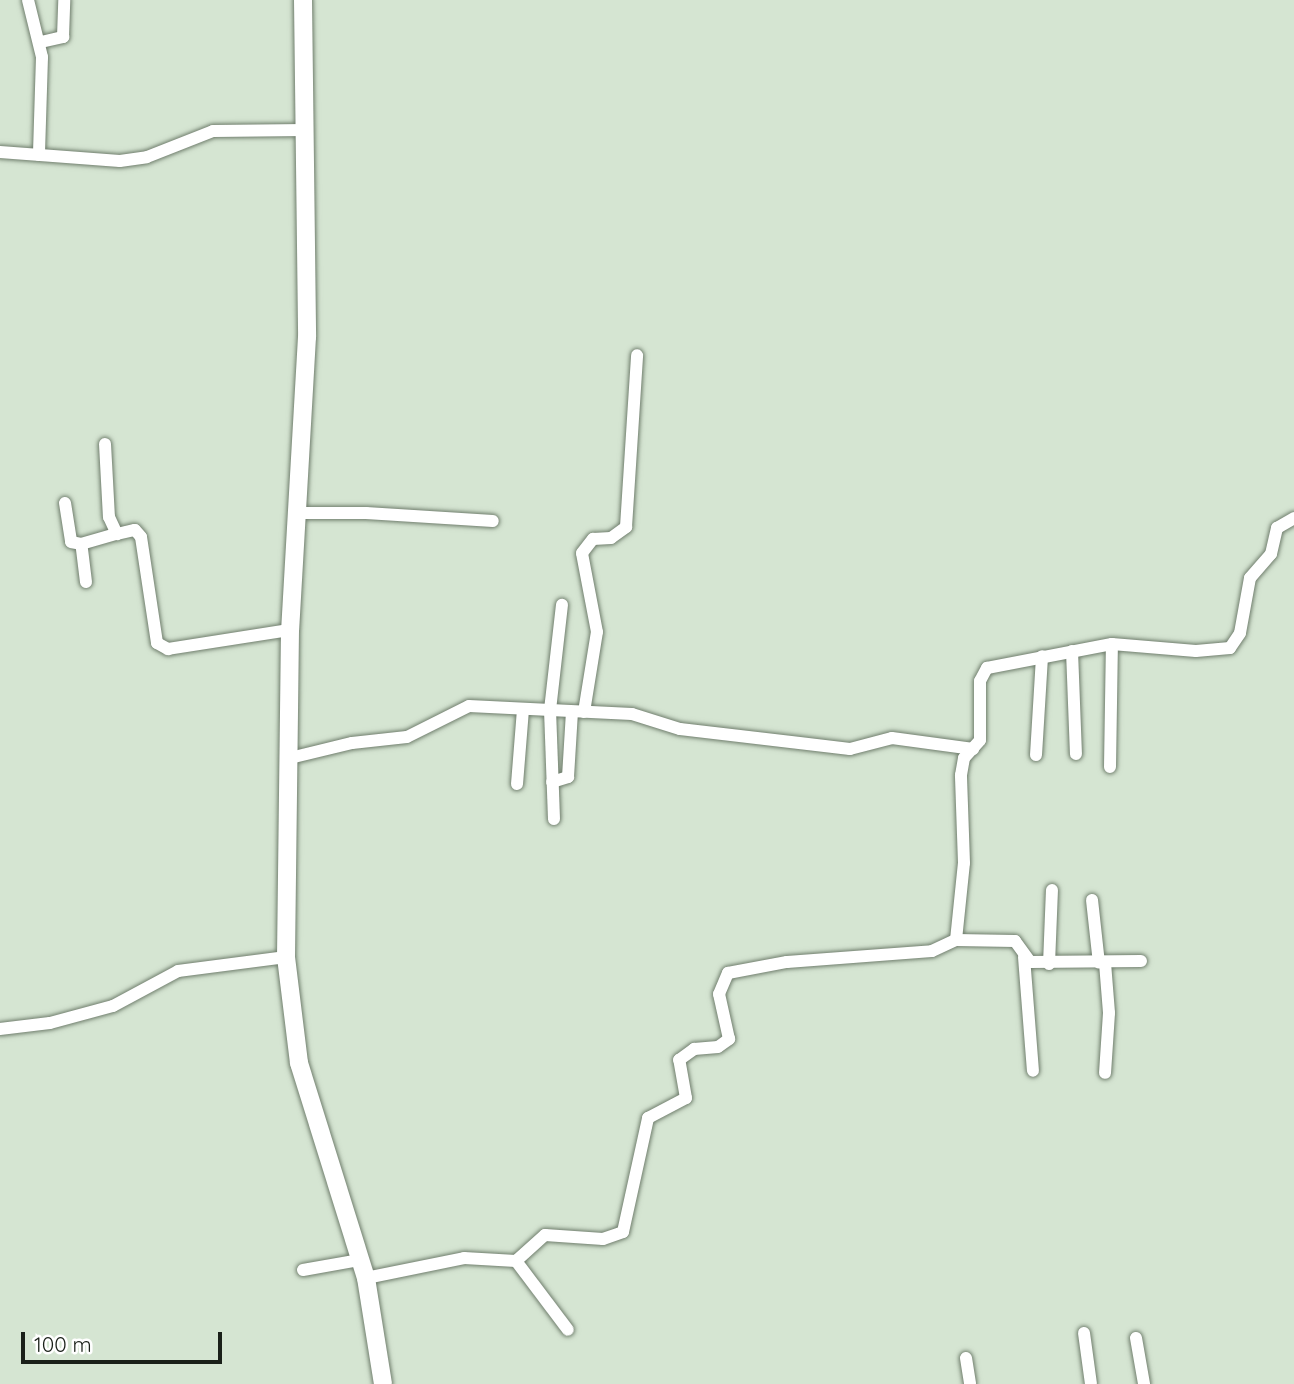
<!DOCTYPE html>
<html>
<head>
<meta charset="utf-8">
<style>
	body { margin:0 }
	#map { position:relative; width:1294px; height:1384px; overflow:hidden; background:#d5e5d2; font-family:Quicksand,sans-serif }
	div>[style] { position:absolute }
	.roads { filter:drop-shadow(0 0 2px #707e6d) drop-shadow(0 0 2px #707e6d) }
	.street>* { height:12px; margin:-6px; padding:0 6px; transform-origin:6px; border-radius:6px; background:#fff }
	.secondary>* { height:18px; margin:-9px; padding:0 9px; transform-origin:9px; border-radius:9px; background:#fff }
	span { translate:-50% -50%; white-space:nowrap; text-align:center; line-height:1.15; -webkit-text-stroke:5px #fff; paint-order:stroke }
	.scale { position:absolute; left:21px; top:1332px; width:201px; height:32px; box-sizing:border-box; border:4px solid #1a2019; border-top:0; padding-left:9px; font-size:21px; line-height:24px; white-space:nowrap; color:#1a2019; -webkit-text-stroke:5px #fff; paint-order:stroke }
</style>
</head>
<body>
<div id="map">
	<div class="roads">
		<div class="street">
			<div style="left:28px;top:0;width:59px;rotate:76.2deg"></div>
			<div style="left:42px;top:57px;width:98px;rotate:91.8deg"></div>
			<div style="left:41px;top:42px;width:23px;rotate:-13deg"></div>
			<div style="left:63px;top:37px;width:37px;rotate:-88deg"></div>
			<div style="left:0;top:152px;width:120px;rotate:4.3deg"></div>
			<div style="left:120px;top:161px;width:27px;rotate:-8deg"></div>
			<div style="left:147px;top:157px;width:71px;rotate:-21.5deg"></div>
			<div style="left:213px;top:131px;width:92px;rotate:-0.6deg"></div>
			<div style="left:105px;top:444px;width:73px;rotate:86.9deg"></div>
			<div style="left:109px;top:517px;width:19px;rotate:65deg"></div>
			<div style="left:117px;top:534px;width:18px;rotate:-13deg"></div>
			<div style="left:135px;top:530px;width:9px;rotate:49deg"></div>
			<div style="left:141px;top:537px;width:107px;rotate:81.4deg"></div>
			<div style="left:157px;top:643px;width:13px;rotate:29deg"></div>
			<div style="left:168px;top:649px;width:123px;rotate:-8.9deg"></div>
			<div style="left:65px;top:503px;width:39px;rotate:81deg"></div>
			<div style="left:71px;top:542px;width:10px;rotate:11deg"></div>
			<div style="left:296px;top:513px;width:70px"></div>
			<div style="left:366px;top:513px;width:127px;rotate:3.6deg"></div>
			<div style="left:86px;top:582px;width:38px;rotate:-97deg"></div>
			<div style="left:81px;top:544px;width:37px;rotate:-16deg"></div>
			<div style="left:1072px;top:651px;width:103px;rotate:87.8deg"></div>
			<div style="left:584px;top:712px;width:81px;rotate:-80.8deg"></div>
			<div style="left:597px;top:632px;width:80px;rotate:-100.8deg"></div>
			<div style="left:582px;top:553px;width:18px;rotate:-52deg"></div>
			<div style="left:593px;top:539px;width:18px;rotate:-3deg"></div>
			<div style="left:611px;top:538px;width:19px;rotate:-36deg"></div>
			<div style="left:626px;top:527px;width:172px;rotate:-86.3deg"></div>
			<div style="left:1036px;top:755px;width:99px;rotate:-86.5deg"></div>
			<div style="left:290px;top:758px;width:64px;rotate:-13.6deg"></div>
			<div style="left:352px;top:743px;width:55px;rotate:-6.2deg"></div>
			<div style="left:407px;top:737px;width:69px;rotate:-26.6deg"></div>
			<div style="left:469px;top:706px;width:163px;rotate:2.8deg"></div>
			<div style="left:632px;top:714px;width:50px;rotate:17.4deg"></div>
			<div style="left:680px;top:729px;width:171px;rotate:6.7deg"></div>
			<div style="left:850px;top:749px;width:43px;rotate:-14.7deg"></div>
			<div style="left:892px;top:738px;width:82px;rotate:7.7deg"></div>
			<div style="left:1110px;top:767px;width:123px;rotate:-89.1deg"></div>
			<div style="left:552px;top:782px;width:17px;rotate:-17deg"></div>
			<div style="left:568px;top:777px;width:65px;rotate:-86.5deg"></div>
			<div style="left:517px;top:784px;width:74px;rotate:-85.4deg"></div>
			<div style="left:554px;top:819px;width:109px;rotate:-92.1deg"></div>
			<div style="left:550px;top:710px;width:106px;rotate:-83.5deg"></div>
			<div style="left:1092px;top:900px;width:63px;rotate:83.7deg"></div>
			<div style="left:956px;top:940px;width:59px;rotate:1deg"></div>
			<div style="left:1015px;top:941px;width:26px;rotate:54deg"></div>
			<div style="left:1030px;top:962px;width:111px;rotate:-0.5deg"></div>
			<div style="left:1024px;top:957px;width:114px;rotate:85.5deg"></div>
			<div style="left:1105px;top:963px;width:50px;rotate:85.4deg"></div>
			<div style="left:1109px;top:1013px;width:60px;rotate:93.8deg"></div>
			<div style="left:1049px;top:964px;width:74px;rotate:-87.7deg"></div>
			<div style="left:0;top:1029px;width:50px;rotate:-6.8deg"></div>
			<div style="left:50px;top:1023px;width:65px;rotate:-15.1deg"></div>
			<div style="left:113px;top:1006px;width:74px;rotate:-28.3deg"></div>
			<div style="left:178px;top:971px;width:109px;rotate:-7.4deg"></div>
			<div style="left:516px;top:1261px;width:86px;rotate:53deg"></div>
			<div style="left:303px;top:1270px;width:58px;rotate:-10deg"></div>
			<div style="left:366px;top:1278px;width:100px;rotate:-11.5deg"></div>
			<div style="left:464px;top:1258px;width:52px;rotate:3.3deg"></div>
			<div style="left:516px;top:1261px;width:39px;rotate:-42deg"></div>
			<div style="left:545px;top:1235px;width:58px;rotate:3.9deg"></div>
			<div style="left:603px;top:1239px;width:21px;rotate:-19deg"></div>
			<div style="left:623px;top:1232px;width:117px;rotate:-77.6deg"></div>
			<div style="left:648px;top:1118px;width:43px;rotate:-27.8deg"></div>
			<div style="left:686px;top:1098px;width:39px;rotate:-100deg"></div>
			<div style="left:679px;top:1060px;width:19px;rotate:-36deg"></div>
			<div style="left:694px;top:1049px;width:24px;rotate:-5deg"></div>
			<div style="left:718px;top:1047px;width:14px;rotate:-36deg"></div>
			<div style="left:729px;top:1039px;width:46px;rotate:-102.5deg"></div>
			<div style="left:719px;top:994px;width:23px;rotate:-67deg"></div>
			<div style="left:728px;top:973px;width:60px;rotate:-10.6deg"></div>
			<div style="left:787px;top:962px;width:145px;rotate:-4.3deg"></div>
			<div style="left:932px;top:951px;width:26px;rotate:-25deg"></div>
			<div style="left:956px;top:940px;width:77px;rotate:-84.1deg"></div>
			<div style="left:964px;top:863px;width:88px;rotate:-92deg"></div>
			<div style="left:961px;top:775px;width:17px;rotate:-80deg"></div>
			<div style="left:964px;top:758px;width:24px;rotate:-48deg"></div>
			<div style="left:980px;top:740px;width:59px;rotate:-90deg"></div>
			<div style="left:980px;top:681px;width:15px;rotate:-62deg"></div>
			<div style="left:987px;top:668px;width:127px;rotate:-10.9deg"></div>
			<div style="left:1112px;top:644px;width:84px;rotate:4.8deg"></div>
			<div style="left:1196px;top:651px;width:34px;rotate:-5deg"></div>
			<div style="left:1230px;top:648px;width:18px;rotate:-56deg"></div>
			<div style="left:1240px;top:633px;width:56px;rotate:-79.7deg"></div>
			<div style="left:1250px;top:578px;width:32px;rotate:-49deg"></div>
			<div style="left:1271px;top:554px;width:27px;rotate:-77deg"></div>
			<div style="left:1277px;top:528px;width:20px;rotate:-30deg"></div>
			<div style="left:1084px;top:1333px;width:51px;rotate:82.2deg"></div>
			<div style="left:1136px;top:1338px;width:47px;rotate:80.1deg"></div>
			<div style="left:966px;top:1358px;width:26px;rotate:81deg"></div>
		</div>
		<div class="secondary">
			<div style="left:303px;top:0;width:337px;rotate:89.3deg"></div>
			<div style="left:307px;top:337px;width:293px;rotate:93.3deg"></div>
			<div style="left:290px;top:630px;width:327px;rotate:90.7deg"></div>
			<div style="left:286px;top:957px;width:107px;rotate:83deg"></div>
			<div style="left:299px;top:1063px;width:225px;rotate:72.7deg"></div>
			<div style="left:366px;top:1278px;width:107px;rotate:80.9deg"></div>
		</div>
	</div>
	<div class="scale">100 m</div>
</div>
</body>
</html>
